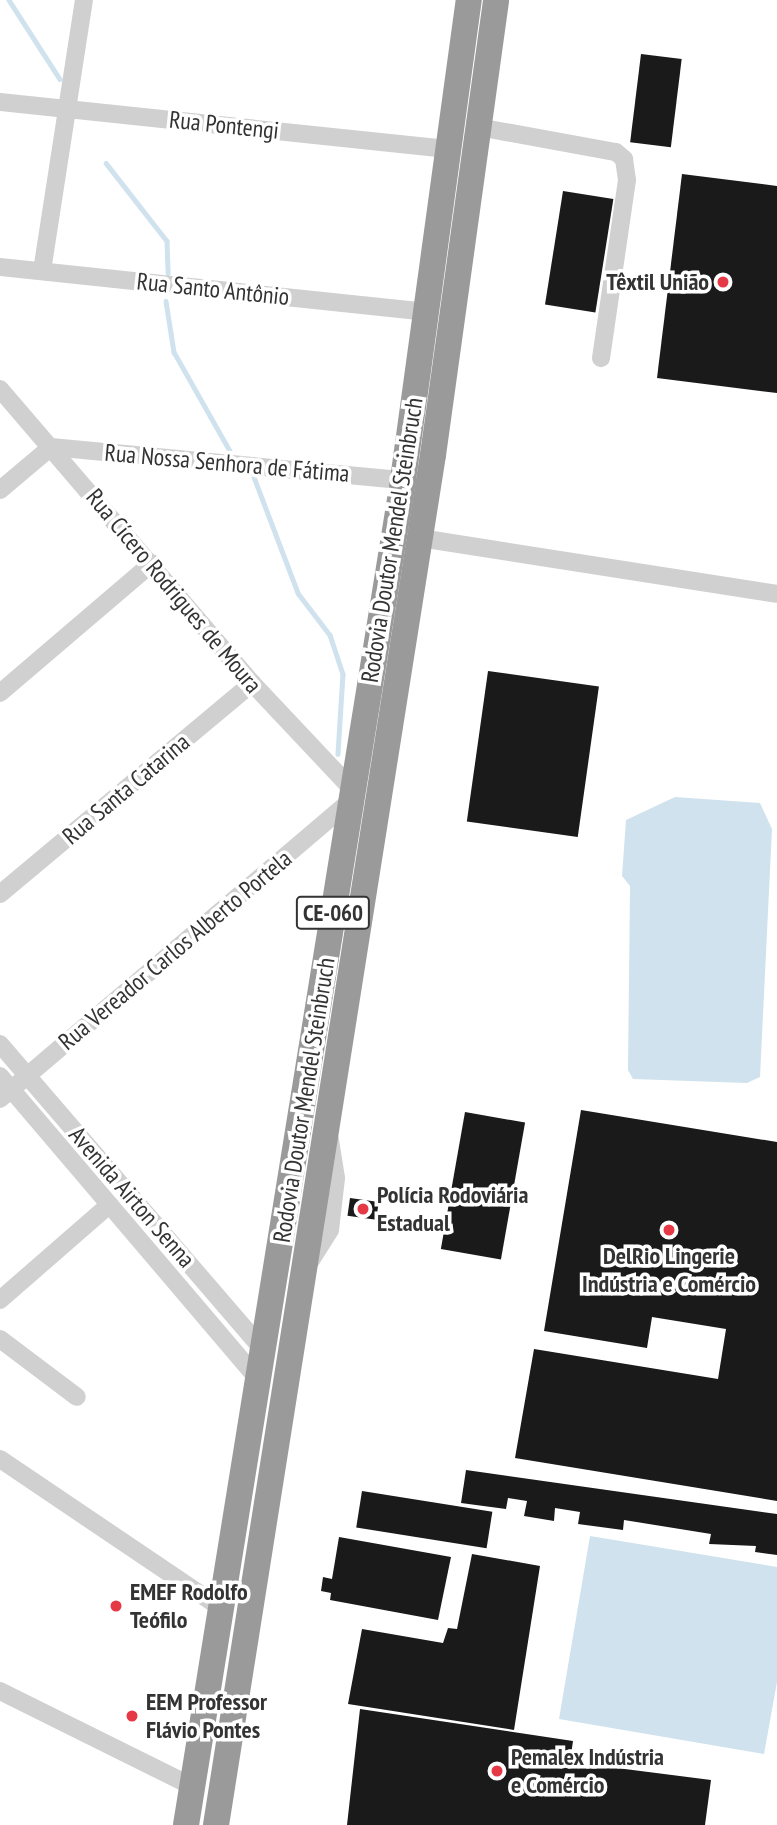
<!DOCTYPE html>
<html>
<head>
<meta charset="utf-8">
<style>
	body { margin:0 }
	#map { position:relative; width:777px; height:1825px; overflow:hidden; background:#fff; font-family:"PT Sans Narrow",sans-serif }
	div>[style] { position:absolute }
	.water>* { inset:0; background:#cfe2ee }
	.stream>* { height:4.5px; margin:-2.25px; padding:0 2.25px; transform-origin:2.25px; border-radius:2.25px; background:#cfe2ee }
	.building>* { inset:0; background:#1a1a1a; transform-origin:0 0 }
	.minor>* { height:18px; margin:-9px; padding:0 9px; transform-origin:9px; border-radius:9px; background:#d0d0d0 }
	.highway>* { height:26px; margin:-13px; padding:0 13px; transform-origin:13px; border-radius:13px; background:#9a9a9a }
	.dots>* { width:19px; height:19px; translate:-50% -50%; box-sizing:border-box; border:4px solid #fff; border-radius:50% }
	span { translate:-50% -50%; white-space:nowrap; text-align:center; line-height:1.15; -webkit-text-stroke:7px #fff; paint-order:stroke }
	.shield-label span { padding:2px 5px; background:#fff; border:2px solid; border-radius:5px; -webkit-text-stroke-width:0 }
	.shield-label { font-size:23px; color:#333; font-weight:700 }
	.street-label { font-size:24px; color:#333 }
	.poi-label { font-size:24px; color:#333; font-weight:700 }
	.right { translate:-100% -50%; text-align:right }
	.left { translate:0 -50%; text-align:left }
</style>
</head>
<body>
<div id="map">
	<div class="water">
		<div style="clip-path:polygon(675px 797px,760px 803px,772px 829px,760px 1077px,747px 1083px,633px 1079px,628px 1070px,630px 886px,622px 876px,626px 820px)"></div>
		<div style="clip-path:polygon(590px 1536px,777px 1567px,777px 1682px,764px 1754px,559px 1719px)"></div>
	</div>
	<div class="stream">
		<div style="left:9px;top:0;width:94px;rotate:57.2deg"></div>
		<div style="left:106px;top:163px;width:99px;rotate:52deg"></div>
		<div style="left:167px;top:241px;width:32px;rotate:88deg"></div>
		<div style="left:166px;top:301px;width:52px;rotate:81.1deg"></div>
		<div style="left:174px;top:352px;width:114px;rotate:60.5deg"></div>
		<div style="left:254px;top:477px;width:124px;rotate:69.2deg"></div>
		<div style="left:298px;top:593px;width:53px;rotate:52.7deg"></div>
		<div style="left:330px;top:635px;width:41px;rotate:71.6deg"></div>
		<div style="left:343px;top:674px;width:80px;rotate:93.6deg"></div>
	</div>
	<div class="building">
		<div style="left:641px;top:54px;width:41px;height:89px;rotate:7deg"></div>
		<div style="clip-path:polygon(682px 174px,777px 186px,777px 393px,657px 378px)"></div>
		<div style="left:563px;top:191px;width:51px;height:115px;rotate:9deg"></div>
		<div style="left:488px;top:671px;width:112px;height:152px;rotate:8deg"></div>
		<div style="clip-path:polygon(581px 1110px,777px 1142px,777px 1501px,515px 1458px,534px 1349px,718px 1379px,726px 1329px,652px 1317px,647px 1348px,544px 1331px)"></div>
		<div style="left:465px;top:1112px;width:61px;height:139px;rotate:10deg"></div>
		<div style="left:350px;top:1198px;width:29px;height:18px;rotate:8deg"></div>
		<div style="clip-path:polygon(466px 1470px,777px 1514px,777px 1555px,755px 1552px,756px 1546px,709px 1544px,711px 1534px,624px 1520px,623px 1530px,578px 1524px,580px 1512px,555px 1508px,554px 1521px,524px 1516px,527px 1501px,508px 1498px,506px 1509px,461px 1503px)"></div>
		<div style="left:362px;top:1491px;width:132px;height:37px;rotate:9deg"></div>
		<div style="clip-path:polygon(339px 1537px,451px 1557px,438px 1620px,330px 1600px,331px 1593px,321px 1591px,323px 1577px,332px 1579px)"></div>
		<div style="clip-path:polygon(472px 1554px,540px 1566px,514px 1730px,348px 1704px,362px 1629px,443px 1643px,448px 1628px,457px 1629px)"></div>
		<div style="clip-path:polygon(360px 1709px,573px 1741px,570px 1762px,711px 1780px,705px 1825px,347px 1825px)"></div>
	</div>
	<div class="minor">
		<div style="left:0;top:102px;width:450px;rotate:6deg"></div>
		<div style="left:478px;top:127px;width:140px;rotate:10.3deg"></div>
		<div style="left:616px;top:152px;width:11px;rotate:41deg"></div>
		<div style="left:624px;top:159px;width:21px;rotate:82deg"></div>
		<div style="left:627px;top:180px;width:180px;rotate:98.3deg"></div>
		<div style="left:0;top:267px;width:428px;rotate:6deg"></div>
		<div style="left:42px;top:271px;width:274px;rotate:-81.2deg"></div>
		<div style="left:0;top:389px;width:387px;rotate:49.4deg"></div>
		<div style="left:252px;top:683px;width:146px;rotate:46.7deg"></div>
		<div style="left:0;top:490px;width:67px;rotate:-40.1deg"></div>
		<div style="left:51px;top:447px;width:354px;rotate:5.4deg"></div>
		<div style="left:420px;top:538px;width:361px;rotate:8.9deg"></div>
		<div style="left:0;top:693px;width:200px;rotate:-40.5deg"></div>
		<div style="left:0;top:894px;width:329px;rotate:-39.9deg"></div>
		<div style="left:0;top:1044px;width:405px;rotate:49.3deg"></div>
		<div style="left:0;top:1076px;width:401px;rotate:49.6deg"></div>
		<div style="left:0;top:1099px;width:460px;rotate:-40.4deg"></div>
		<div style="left:308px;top:1265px;width:41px;rotate:-57.8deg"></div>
		<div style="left:330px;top:1230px;width:52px;rotate:-83.4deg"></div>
		<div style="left:336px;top:1178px;width:39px;rotate:-99deg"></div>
		<div style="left:0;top:1300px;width:145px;rotate:-41.1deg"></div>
		<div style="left:0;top:1339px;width:96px;rotate:37deg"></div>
		<div style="left:0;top:1459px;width:268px;rotate:34deg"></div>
		<div style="left:0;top:1691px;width:216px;rotate:26.4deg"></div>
	</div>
	<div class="highway">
		<div style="left:186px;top:1825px;width:1362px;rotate:-80.83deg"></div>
		<div style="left:403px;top:480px;width:485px;rotate:-82.2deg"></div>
		<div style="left:216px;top:1825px;width:1387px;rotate:-81deg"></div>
		<div style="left:433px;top:455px;width:459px;rotate:-82.1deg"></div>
	</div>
	<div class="dots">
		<div style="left:723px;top:282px;background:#e63946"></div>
		<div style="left:363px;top:1209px;background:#e63946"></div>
		<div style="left:669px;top:1230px;background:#e63946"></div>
		<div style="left:116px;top:1606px;background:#e63946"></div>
		<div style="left:132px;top:1716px;background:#e63946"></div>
		<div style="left:497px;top:1771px;background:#e63946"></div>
	</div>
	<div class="shield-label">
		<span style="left:333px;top:913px">CE-060</span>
	</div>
	<div class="street-label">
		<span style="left:224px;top:125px;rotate:6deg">Rua Pontengi</span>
		<span style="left:213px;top:289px;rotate:6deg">Rua Santo Antônio</span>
		<span style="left:227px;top:463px;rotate:5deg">Rua Nossa Senhora de Fátima</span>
		<span style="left:392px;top:540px;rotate:-81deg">Rodovia Doutor Mendel Steinbruch</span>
		<span style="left:174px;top:591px;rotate:50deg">Rua Cícero Rodrigues de Moura</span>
		<span style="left:126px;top:789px;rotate:-40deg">Rua Santa Catarina</span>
		<span style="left:175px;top:950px;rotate:-40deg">Rua Vereador Carlos Alberto Portela</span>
		<span style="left:304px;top:1100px;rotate:-81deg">Rodovia Doutor Mendel Steinbruch</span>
		<span style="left:132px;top:1197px;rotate:49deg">Avenida Airton Senna</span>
	</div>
	<div class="poi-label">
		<span class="right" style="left:709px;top:282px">Têxtil União</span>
		<span class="left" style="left:377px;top:1209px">Polícia Rodoviária<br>Estadual</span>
		<span style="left:669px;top:1270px">DelRio Lingerie<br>Indústria e Comércio</span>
		<span class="left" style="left:130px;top:1606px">EMEF Rodolfo<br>Teófilo</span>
		<span class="left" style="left:146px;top:1716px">EEM Professor<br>Flávio Pontes</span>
		<span class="left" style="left:511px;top:1771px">Pemalex Indústria<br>e Comércio</span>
	</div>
</div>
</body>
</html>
